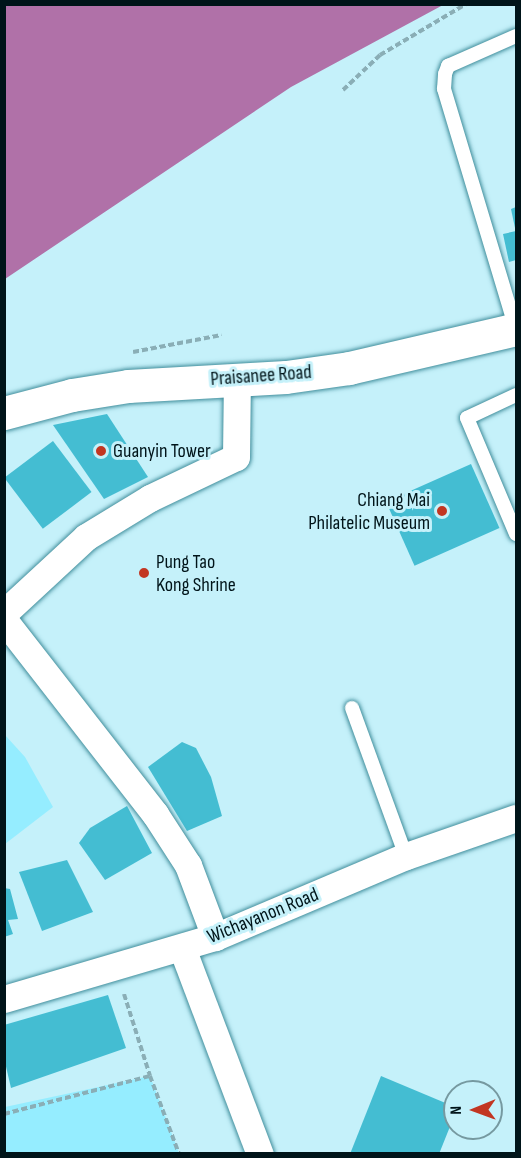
<!DOCTYPE html>
<html>
<head>
<meta charset="utf-8">
<style>
	body { margin:0 }
	#map { position:relative; width:521px; height:1158px; overflow:hidden; background:#c5f1fa; font-family:"Sofia Sans Condensed",sans-serif }
	div>[style] { position:absolute }
	.built>* { inset:0; background:#95edff }
	.water>* { inset:0; background:#b071a8 }
	.building>* { inset:0; background:#44bdd2; transform-origin:0 0 }
	.path>* { height:4px; margin-top:-2px; transform-origin:0; background:repeating-linear-gradient(90deg,#8aaeb6 0 6px,transparent 0 9px) }
	.roads { filter:drop-shadow(0 0 2px #418e9c) drop-shadow(0 0 2px #418e9c) }
	.lane>* { height:14px; margin:-7px; padding:0 7px; transform-origin:7px; border-radius:7px; background:#fff }
	.street>* { height:27px; margin:-13.5px; padding:0 13.5px; transform-origin:13.5px; border-radius:13.5px; background:#fff }
	.secondary>* { height:33px; margin:-16.5px; padding:0 16.5px; transform-origin:16.5px; border-radius:16.5px; background:#fff }
	.dots>* { width:16px; height:16px; translate:-50% -50%; box-sizing:border-box; border:3px solid #c5f1fa; border-radius:50% }
	span { translate:-50% -50%; white-space:nowrap; text-align:center; line-height:1.15; -webkit-text-stroke:6px #c5f1fa; paint-order:stroke }
	.street-label { font-size:20px; color:#001419 }
	.poi-label { font-size:20px; color:#001419 }
	.left { translate:0 -50%; text-align:left }
	.right { translate:-100% -50%; text-align:right }
	.frame { position:absolute; inset:0; border:6px solid #001419; pointer-events:none }
	.north { position:absolute; left:443px; top:1080px; width:60px; height:60px; box-sizing:border-box; background:#c5f1fa; border:2px solid #7699a0; border-radius:50%; rotate:269deg; font-size:16px; font-weight:700; line-height:24px; text-align:center; color:#001419 }
	.north::after { content:''; display:block; margin:auto; width:21px; height:27px; background:#c23622; clip-path:polygon(50% 0,100% 100%,50% 72%,0 100%) }
</style>
</head>
<body>
<div id="map">
	<div class="built">
		<div style="clip-path:polygon(5px 735px,25px 757px,53px 807px,5px 844px)"></div>
		<div style="clip-path:polygon(150px 1076px,179px 1153px,5px 1153px,5px 1107px)"></div>
	</div>
	<div class="water">
		<div style="clip-path:polygon(5px 4px,443px 4px,443px 5px,291px 87px,5px 279px)"></div>
	</div>
	<div class="building">
		<div style="clip-path:polygon(516px 207px,516px 228px,515px 228px,511px 209px)"></div>
		<div style="clip-path:polygon(516px 231px,516px 260px,509px 262px,503px 234px)"></div>
		<div style="clip-path:polygon(107px 414px,148px 477px,104px 499px,53px 425px)"></div>
		<div style="left:53px;top:441px;width:64px;height:61px;rotate:53deg"></div>
		<div style="left:471px;top:464px;width:70px;height:93px;rotate:66deg"></div>
		<div style="clip-path:polygon(182px 742px,196px 748px,211px 777px,222px 816px,187px 831px,148px 767px)"></div>
		<div style="clip-path:polygon(127px 806px,152px 853px,105px 880px,79px 843px,90px 828px)"></div>
		<div style="clip-path:polygon(67px 860px,93px 912px,42px 931px,19px 872px)"></div>
		<div style="clip-path:polygon(4px 888px,10px 889px,18px 919px,8px 920px,13px 934px,4px 937px)"></div>
		<div style="clip-path:polygon(108px 995px,126px 1048px,11px 1088px,4px 1058px,4px 1025px)"></div>
		<div style="clip-path:polygon(381px 1076px,455px 1107px,455px 1114px,439px 1154px,350px 1154px)"></div>
	</div>
	<div class="path">
		<div style="left:343px;top:90px;width:51px;rotate:-43.4deg"></div>
		<div style="left:380px;top:55px;width:100px;rotate:-30.7deg"></div>
		<div style="left:133px;top:352px;width:90px;rotate:-10.9deg"></div>
		<div style="left:124px;top:994px;width:86px;rotate:72.4deg"></div>
		<div style="left:4px;top:1114px;width:151px;rotate:-14.6deg"></div>
		<div style="left:150px;top:1076px;width:83px;rotate:69.6deg"></div>
	</div>
	<div class="roads">
		<div class="lane">
			<div style="left:516px;top:329px;width:251px;rotate:-106.7deg"></div>
			<div style="left:444px;top:89px;width:15px;rotate:-86deg"></div>
			<div style="left:445px;top:74px;width:9px;rotate:-69deg"></div>
			<div style="left:448px;top:66px;width:74px;rotate:-23.8deg"></div>
			<div style="left:516px;top:395px;width:54px;rotate:154.9deg"></div>
			<div style="left:467px;top:418px;width:126px;rotate:67.1deg"></div>
			<div style="left:352px;top:708px;width:158px;rotate:70deg"></div>
		</div>
		<div class="street">
			<div style="left:4px;top:613px;width:112px;rotate:-42.8deg"></div>
			<div style="left:86px;top:537px;width:75px;rotate:-31.4deg"></div>
			<div style="left:150px;top:498px;width:95px;rotate:-25.5deg"></div>
			<div style="left:236px;top:457px;width:77px;rotate:-89.3deg"></div>
			<div style="left:4px;top:620px;width:246px;rotate:52.1deg"></div>
			<div style="left:155px;top:814px;width:61px;rotate:57.1deg"></div>
			<div style="left:188px;top:865px;width:77px;rotate:69.4deg"></div>
			<div style="left:182px;top:948px;width:220px;rotate:69.3deg"></div>
			<div style="left:4px;top:999px;width:220px;rotate:-16.4deg"></div>
			<div style="left:215px;top:937px;width:207px;rotate:-23deg"></div>
			<div style="left:406px;top:856px;width:116px;rotate:-19.1deg"></div>
		</div>
		<div class="secondary">
			<div style="left:4px;top:413px;width:70px;rotate:-14.8deg"></div>
			<div style="left:72px;top:395px;width:57px;rotate:-9.1deg"></div>
			<div style="left:128px;top:386px;width:158px;rotate:-3.3deg"></div>
			<div style="left:286px;top:377px;width:64px;rotate:-8.1deg"></div>
			<div style="left:349px;top:368px;width:171px;rotate:-13.1deg"></div>
		</div>
	</div>
	<div class="dots">
		<div style="left:101px;top:451px;background:#c23622"></div>
		<div style="left:442px;top:511px;background:#c23622"></div>
		<div style="left:144px;top:573px;background:#c23622"></div>
	</div>
	<div class="street-label">
		<span style="left:261px;top:376px;rotate:-4deg">Praisanee Road</span>
		<span style="left:263px;top:916px;rotate:-22deg">Wichayanon Road</span>
	</div>
	<div class="poi-label">
		<span class="left" style="left:113px;top:451px">Guanyin Tower</span>
		<span class="right" style="left:430px;top:512px">Chiang Mai<br>Philatelic Museum</span>
		<span class="left" style="left:156px;top:574px">Pung Tao<br>Kong Shrine</span>
	</div>
	<div class="frame"></div>
	<div class="north">N</div>
</div>
</body>
</html>
